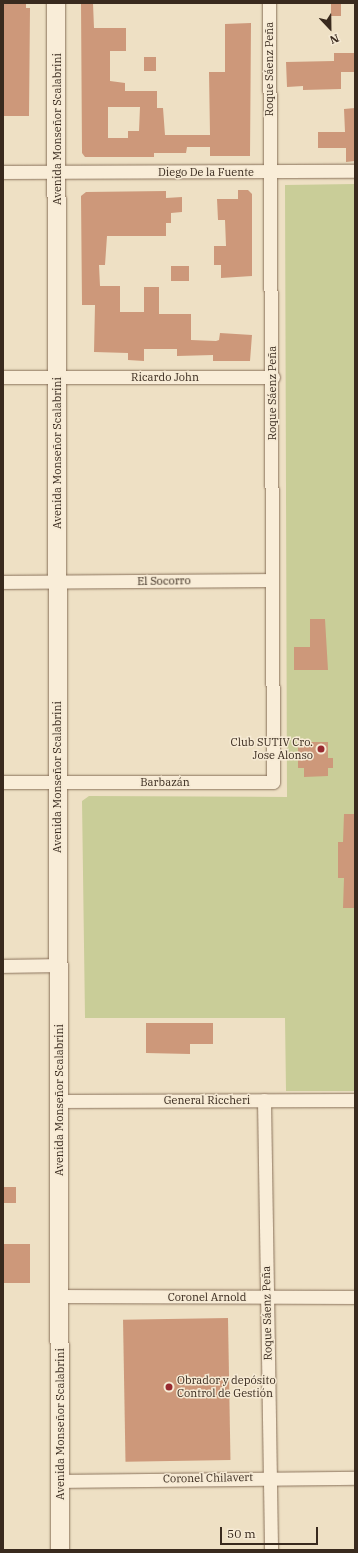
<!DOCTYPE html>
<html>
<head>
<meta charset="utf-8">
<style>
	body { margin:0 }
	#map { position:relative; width:358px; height:1553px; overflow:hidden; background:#eee0c4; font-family:"IBM Plex Serif",serif }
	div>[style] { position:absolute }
	.green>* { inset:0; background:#c9cd98 }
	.building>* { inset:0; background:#cd987a; transform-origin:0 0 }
	.roads { filter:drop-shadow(0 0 1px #89715a) drop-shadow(0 0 1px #89715a) }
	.street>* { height:13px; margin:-6.5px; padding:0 6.5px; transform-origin:6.5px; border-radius:6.5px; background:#f9edd8 }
	.secondary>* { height:18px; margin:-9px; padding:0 9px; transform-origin:9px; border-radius:9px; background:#f9edd8 }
	.dots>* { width:11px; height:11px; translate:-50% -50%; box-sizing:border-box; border:2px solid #f6ead4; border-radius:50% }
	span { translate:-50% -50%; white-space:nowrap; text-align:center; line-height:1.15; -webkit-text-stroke:3px #f6ead4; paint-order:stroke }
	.street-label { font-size:11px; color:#392a1e }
	.poi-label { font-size:11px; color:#392a1e }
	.right { translate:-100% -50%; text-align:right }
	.left { translate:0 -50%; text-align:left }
	.frame { position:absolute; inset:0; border:4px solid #392a1e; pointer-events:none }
	.north { position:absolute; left:310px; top:8px; width:40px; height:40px; -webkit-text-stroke:3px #f6ead4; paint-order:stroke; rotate:158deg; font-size:11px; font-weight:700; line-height:16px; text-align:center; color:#392a1e }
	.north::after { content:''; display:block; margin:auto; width:14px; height:18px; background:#392a1e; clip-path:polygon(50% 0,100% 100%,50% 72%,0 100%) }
	.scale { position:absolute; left:220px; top:1527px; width:98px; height:18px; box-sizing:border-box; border:2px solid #392a1e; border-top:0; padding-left:5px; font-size:12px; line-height:14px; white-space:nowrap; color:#392a1e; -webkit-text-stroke:3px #f6ead4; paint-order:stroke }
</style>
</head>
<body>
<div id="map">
	<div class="green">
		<div style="clip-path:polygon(355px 184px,355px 1091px,286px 1091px,285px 1018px,85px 1018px,82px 801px,89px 796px,287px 797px,285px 185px)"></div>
	</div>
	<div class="building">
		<div style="clip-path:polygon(3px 3px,26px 3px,26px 8px,30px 8px,29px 116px,3px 116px)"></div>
		<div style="clip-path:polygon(evenodd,81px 3px,93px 3px,94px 28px,126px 28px,126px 51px,110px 51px,110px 81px,125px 83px,125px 91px,157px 91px,157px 108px,163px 108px,165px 135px,210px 135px,209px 72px,225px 72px,225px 24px,251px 23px,250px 156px,210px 156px,210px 147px,187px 147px,186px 153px,154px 153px,154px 157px,85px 157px,82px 153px,81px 3px,108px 107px,140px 107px,139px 131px,128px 131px,128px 138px,108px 138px,108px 107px)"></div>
		<div style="left:331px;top:3px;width:10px;height:13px"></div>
		<div style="clip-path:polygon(334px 53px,355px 53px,355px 72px,341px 72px,341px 89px,303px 90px,303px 86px,287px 87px,286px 62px,334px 61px)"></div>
		<div style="left:144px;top:57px;width:12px;height:14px"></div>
		<div style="clip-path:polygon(355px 108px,355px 161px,346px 162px,346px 148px,318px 148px,318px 132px,345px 132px,344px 109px)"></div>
		<div style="clip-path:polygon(238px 190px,248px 190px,252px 194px,252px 276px,221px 278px,221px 265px,214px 265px,214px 246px,226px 246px,225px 220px,218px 220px,217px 199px,238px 199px)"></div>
		<div style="clip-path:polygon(166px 191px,166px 198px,182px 197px,182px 212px,171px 213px,171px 223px,166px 223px,166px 236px,107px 236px,105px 265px,99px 265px,100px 286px,120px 286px,120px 312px,144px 312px,144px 287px,159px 287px,159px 314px,191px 314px,191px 340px,216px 341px,219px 340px,220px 333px,252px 335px,250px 361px,213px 361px,213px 355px,177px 356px,177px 349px,144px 349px,144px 361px,128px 360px,128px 353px,94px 352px,95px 305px,82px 305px,81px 196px,86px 192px)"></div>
		<div style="left:189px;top:266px;width:15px;height:18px;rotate:90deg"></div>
		<div style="clip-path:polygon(310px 619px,325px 619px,328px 670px,294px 670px,294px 647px,310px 647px)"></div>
		<div style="clip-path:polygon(298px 742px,328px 742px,328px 758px,333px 758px,333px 768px,328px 768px,328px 776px,304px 777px,304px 768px,298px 768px)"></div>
		<div style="clip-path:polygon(344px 814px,355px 814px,355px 908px,343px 908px,344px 878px,338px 878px,338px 842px,343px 842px)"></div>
		<div style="clip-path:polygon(146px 1023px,213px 1023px,213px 1044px,190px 1044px,190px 1054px,146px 1053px)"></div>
		<div style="left:3px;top:1187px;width:13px;height:16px"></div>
		<div style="left:30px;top:1244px;width:39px;height:27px;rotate:90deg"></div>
		<div style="left:228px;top:1318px;width:142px;height:105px;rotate:89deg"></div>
	</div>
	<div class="roads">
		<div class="street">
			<div style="left:3px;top:172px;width:352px;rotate:-0.2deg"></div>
			<div style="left:3px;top:377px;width:270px"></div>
			<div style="left:3px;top:582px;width:268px;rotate:-0.4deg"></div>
			<div style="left:3px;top:782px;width:270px"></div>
			<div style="left:273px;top:782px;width:779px;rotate:-90.29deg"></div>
			<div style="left:3px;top:966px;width:55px;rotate:-1deg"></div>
			<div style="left:264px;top:1100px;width:450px;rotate:89.1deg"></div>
			<div style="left:59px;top:1101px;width:296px;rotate:-0.2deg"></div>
			<div style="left:59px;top:1296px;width:296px;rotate:0.2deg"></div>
			<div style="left:60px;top:1481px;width:295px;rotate:-0.6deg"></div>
		</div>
		<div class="secondary">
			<div style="left:56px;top:3px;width:1547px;rotate:89.85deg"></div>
		</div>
	</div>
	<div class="dots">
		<div style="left:321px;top:749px;background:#982a30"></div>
		<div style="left:169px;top:1387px;background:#982a30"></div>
	</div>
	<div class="street-label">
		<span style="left:269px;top:69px;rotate:-90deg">Roque Sáenz Peña</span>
		<span style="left:57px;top:129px;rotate:-90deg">Avenida Monseñor Scalabrini</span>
		<span style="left:206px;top:172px">Diego De la Fuente</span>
		<span style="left:165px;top:377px">Ricardo John</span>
		<span style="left:272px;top:393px;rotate:-90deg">Roque Sáenz Peña</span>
		<span style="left:57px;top:453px;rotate:-90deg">Avenida Monseñor Scalabrini</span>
		<span style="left:164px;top:581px;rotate:-1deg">El Socorro</span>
		<span style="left:57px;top:777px;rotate:-90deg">Avenida Monseñor Scalabrini</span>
		<span style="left:165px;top:782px">Barbazán</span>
		<span style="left:59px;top:1100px;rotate:-90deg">Avenida Monseñor Scalabrini</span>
		<span style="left:207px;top:1100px">General Riccheri</span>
		<span style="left:207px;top:1297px">Coronel Arnold</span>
		<span style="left:267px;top:1313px;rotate:-91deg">Roque Sáenz Peña</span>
		<span style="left:60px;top:1424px;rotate:-90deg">Avenida Monseñor Scalabrini</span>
		<span style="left:208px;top:1478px;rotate:-1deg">Coronel Chilavert</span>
	</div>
	<div class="poi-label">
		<span class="right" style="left:313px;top:749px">Club SUTIV Cro.<br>Jose Alonso</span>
		<span class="left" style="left:177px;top:1387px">Obrador y depósito<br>Control de Gestión</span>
	</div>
	<div class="frame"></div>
	<div class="north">N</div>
	<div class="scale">50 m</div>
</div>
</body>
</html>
